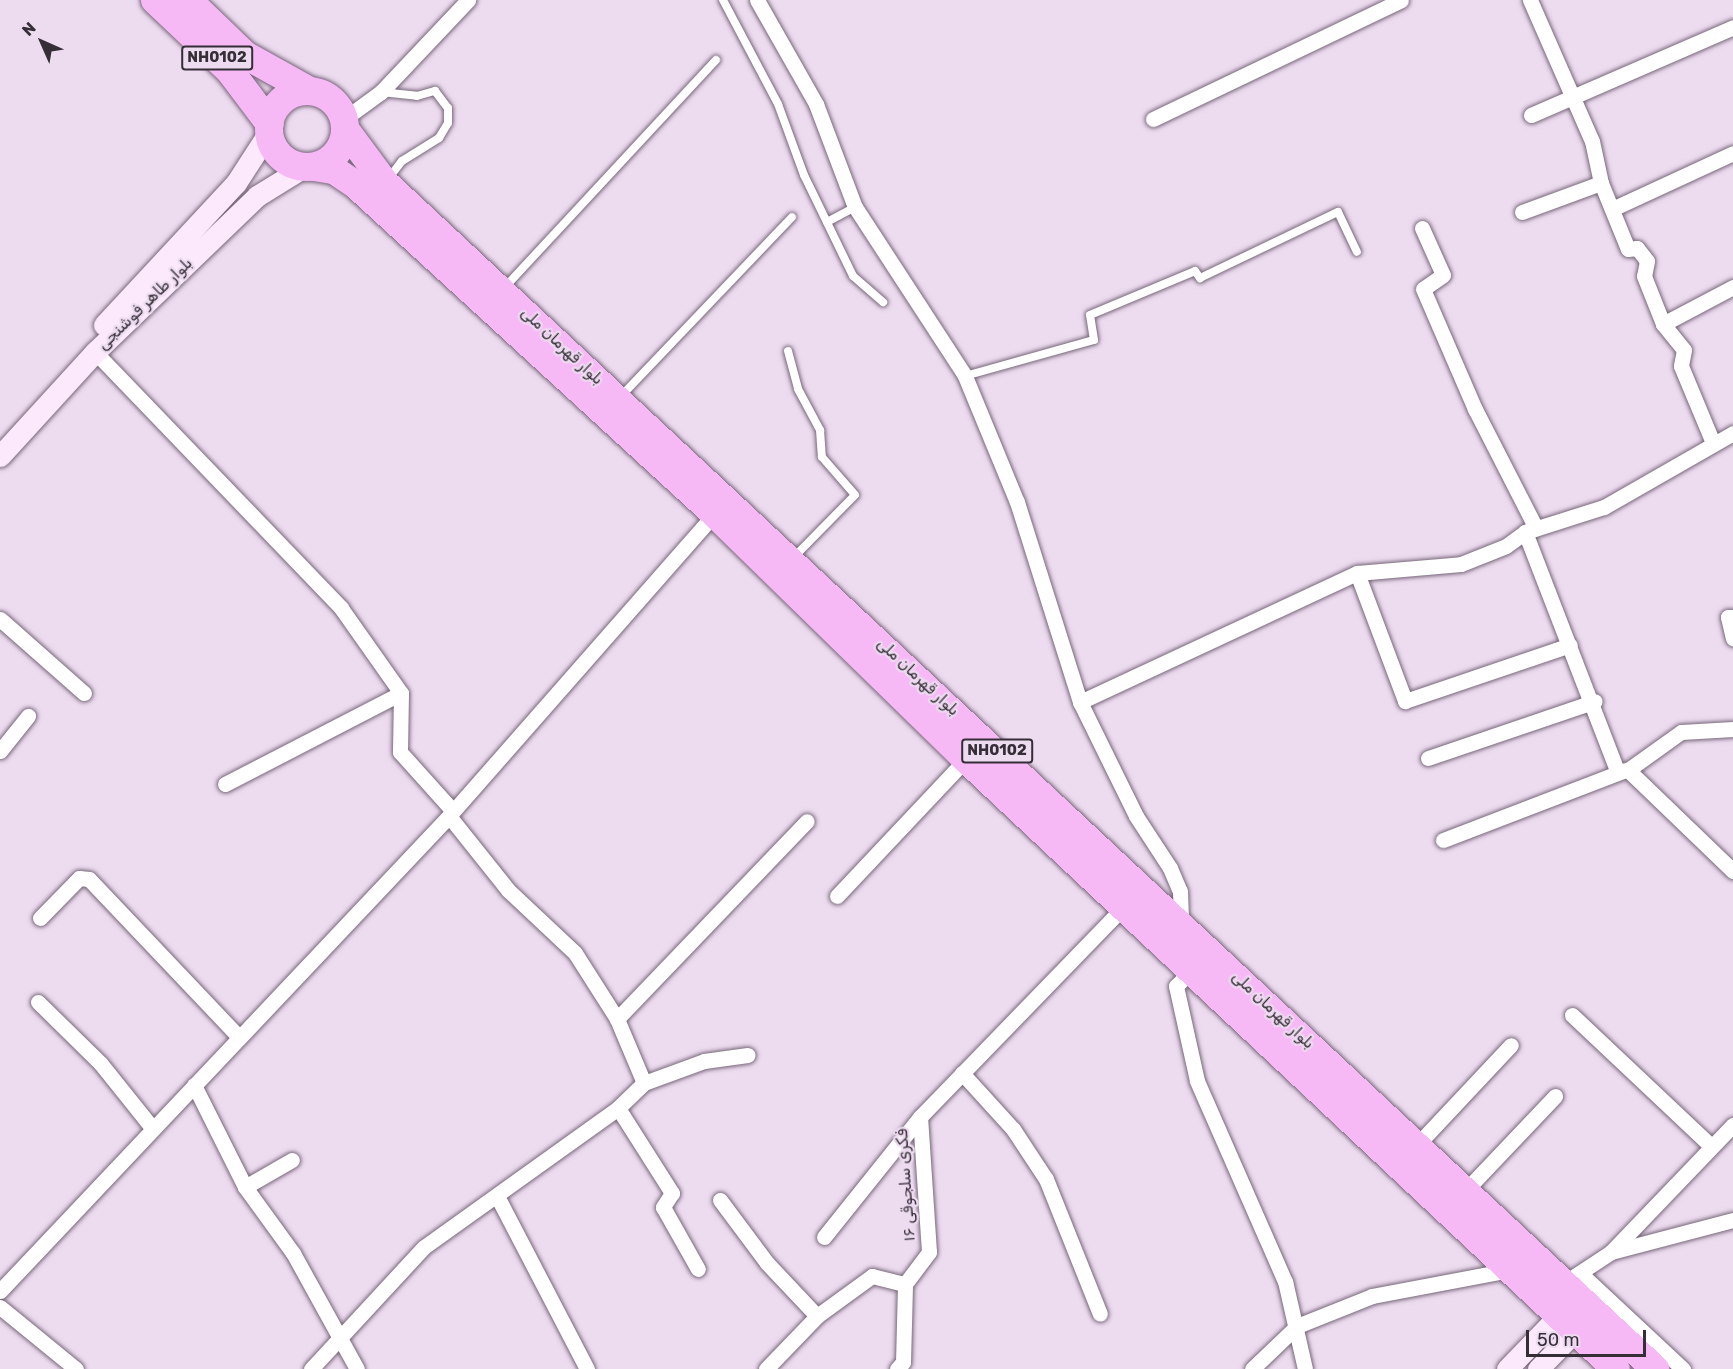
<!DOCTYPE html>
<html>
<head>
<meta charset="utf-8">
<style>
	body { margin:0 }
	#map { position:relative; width:1733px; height:1369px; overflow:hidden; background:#eddbf0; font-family:Rubik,"Noto Naskh Arabic",sans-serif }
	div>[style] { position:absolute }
	.roads { filter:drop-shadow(0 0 2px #776779) drop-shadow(0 0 2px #776779) }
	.lane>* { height:8px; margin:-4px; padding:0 4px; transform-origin:4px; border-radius:4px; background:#fff }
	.street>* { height:15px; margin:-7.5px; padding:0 7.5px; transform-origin:7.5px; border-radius:7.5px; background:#fff }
	.secondary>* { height:21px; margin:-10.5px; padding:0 10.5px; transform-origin:10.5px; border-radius:10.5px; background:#fceafc }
	.highway>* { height:28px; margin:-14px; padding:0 14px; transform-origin:14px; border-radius:14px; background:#f6b9f6 }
	.highway>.ring { margin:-14px; padding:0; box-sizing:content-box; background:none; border:28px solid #f6b9f6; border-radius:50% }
	span { translate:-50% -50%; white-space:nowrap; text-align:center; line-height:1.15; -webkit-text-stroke:4.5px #eddbf0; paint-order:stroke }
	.shield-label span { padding:2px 4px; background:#eddbf0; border:2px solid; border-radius:4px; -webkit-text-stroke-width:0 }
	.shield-label { font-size:15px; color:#352e36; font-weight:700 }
	.street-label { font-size:16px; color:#352e36 }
	.north { position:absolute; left:12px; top:12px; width:60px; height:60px; -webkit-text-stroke:4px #eddbf0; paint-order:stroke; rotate:315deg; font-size:16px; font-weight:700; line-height:24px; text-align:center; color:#352e36 }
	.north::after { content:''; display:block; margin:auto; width:21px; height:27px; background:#352e36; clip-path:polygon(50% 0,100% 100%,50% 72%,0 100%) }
	.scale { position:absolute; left:1526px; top:1330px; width:120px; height:27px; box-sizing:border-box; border:3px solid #352e36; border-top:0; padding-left:8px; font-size:18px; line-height:21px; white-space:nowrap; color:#352e36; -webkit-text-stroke:4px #eddbf0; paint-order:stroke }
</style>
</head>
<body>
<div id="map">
	<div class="roads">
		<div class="lane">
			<div style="left:723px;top:0;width:118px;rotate:62.1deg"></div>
			<div style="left:778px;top:104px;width:76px;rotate:69.9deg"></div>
			<div style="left:804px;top:175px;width:112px;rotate:64.1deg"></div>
			<div style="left:853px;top:276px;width:40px;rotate:41deg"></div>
			<div style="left:381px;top:92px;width:36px;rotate:6deg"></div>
			<div style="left:417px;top:96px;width:19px;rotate:-16deg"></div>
			<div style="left:435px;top:91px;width:21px;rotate:53deg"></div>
			<div style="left:448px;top:108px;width:15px;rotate:90deg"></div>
			<div style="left:448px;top:123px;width:17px;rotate:121deg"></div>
			<div style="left:439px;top:138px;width:44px;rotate:148.1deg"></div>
			<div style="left:402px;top:161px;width:23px;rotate:128deg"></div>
			<div style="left:827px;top:222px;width:32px;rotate:-28deg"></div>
			<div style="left:505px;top:287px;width:310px;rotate:-47.1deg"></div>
			<div style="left:788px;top:351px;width:39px;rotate:75deg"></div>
			<div style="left:798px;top:389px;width:47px;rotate:61.8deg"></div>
			<div style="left:820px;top:430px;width:27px;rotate:86deg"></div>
			<div style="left:822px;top:457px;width:50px;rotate:49deg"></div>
			<div style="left:855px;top:495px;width:87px;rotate:134.5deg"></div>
			<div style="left:965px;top:376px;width:134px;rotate:-15.6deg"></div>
			<div style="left:1094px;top:340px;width:25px;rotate:-99deg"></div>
			<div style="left:1090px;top:315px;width:114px;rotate:-22.7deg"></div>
			<div style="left:1195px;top:271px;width:9px;rotate:54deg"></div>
			<div style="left:1200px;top:278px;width:153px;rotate:-25.6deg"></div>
			<div style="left:1338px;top:212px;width:44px;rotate:64.6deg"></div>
			<div style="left:622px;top:395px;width:246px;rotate:-46.3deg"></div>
		</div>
		<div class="street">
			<div style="left:757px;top:0;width:120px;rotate:60.4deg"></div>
			<div style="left:816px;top:104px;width:110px;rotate:69.3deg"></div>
			<div style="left:855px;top:207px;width:202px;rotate:56.9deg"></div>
			<div style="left:965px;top:376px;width:136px;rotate:67.6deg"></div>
			<div style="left:1017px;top:502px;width:210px;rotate:72.5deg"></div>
			<div style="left:1080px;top:702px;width:127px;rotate:63.8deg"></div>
			<div style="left:1136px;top:816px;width:62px;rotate:56.8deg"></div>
			<div style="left:1170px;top:868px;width:25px;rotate:67deg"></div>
			<div style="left:1180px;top:891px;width:32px;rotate:88deg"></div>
			<div style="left:1530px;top:0;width:154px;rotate:66.3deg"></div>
			<div style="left:1592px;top:141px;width:43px;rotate:77.9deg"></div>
			<div style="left:1601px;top:183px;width:71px;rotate:67.8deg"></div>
			<div style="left:1628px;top:249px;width:9px;rotate:-6deg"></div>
			<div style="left:1637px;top:248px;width:16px;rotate:52deg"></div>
			<div style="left:1647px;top:261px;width:15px;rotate:101deg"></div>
			<div style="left:1644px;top:276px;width:52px;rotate:68.4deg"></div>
			<div style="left:1663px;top:324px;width:33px;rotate:51deg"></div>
			<div style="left:1684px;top:350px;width:16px;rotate:101deg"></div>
			<div style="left:1681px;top:366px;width:83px;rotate:67.4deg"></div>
			<div style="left:1531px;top:115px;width:220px;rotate:-23.5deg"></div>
			<div style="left:344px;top:119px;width:46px;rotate:-36.1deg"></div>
			<div style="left:381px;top:92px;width:127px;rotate:-46.6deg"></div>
			<div style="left:1153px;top:119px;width:275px;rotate:-25.6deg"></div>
			<div style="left:1612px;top:209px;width:133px;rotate:-24.8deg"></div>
			<div style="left:1522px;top:212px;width:84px;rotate:-20.2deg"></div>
			<div style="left:1422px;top:228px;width:51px;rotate:65.9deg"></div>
			<div style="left:1443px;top:275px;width:24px;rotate:145deg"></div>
			<div style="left:1423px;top:289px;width:131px;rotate:66.6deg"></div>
			<div style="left:1475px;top:409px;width:134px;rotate:62.9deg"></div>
			<div style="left:1663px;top:324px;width:79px;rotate:-27.9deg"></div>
			<div style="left:95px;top:352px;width:355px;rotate:46.1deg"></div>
			<div style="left:341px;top:608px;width:104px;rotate:54.8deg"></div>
			<div style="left:401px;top:693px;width:59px;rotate:91deg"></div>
			<div style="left:400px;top:752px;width:79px;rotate:48.1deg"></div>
			<div style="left:1525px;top:532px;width:255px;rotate:68.9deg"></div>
			<div style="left:1357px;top:573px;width:137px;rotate:69.4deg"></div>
			<div style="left:1405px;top:701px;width:174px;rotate:-18.7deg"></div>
			<div style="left:1733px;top:617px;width:5px;rotate:180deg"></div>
			<div style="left:1728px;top:617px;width:22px;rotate:77deg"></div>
			<div style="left:0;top:619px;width:112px;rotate:41.4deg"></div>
			<div style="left:1080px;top:702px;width:306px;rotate:-25deg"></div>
			<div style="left:1357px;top:573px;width:104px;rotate:-4.9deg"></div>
			<div style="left:1461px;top:564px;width:48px;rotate:-21.8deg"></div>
			<div style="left:1506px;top:546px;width:24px;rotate:-36deg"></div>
			<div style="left:1525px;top:532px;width:83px;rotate:-17.6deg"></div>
			<div style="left:1604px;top:507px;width:149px;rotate:-29.8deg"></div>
			<div style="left:1733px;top:729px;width:52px;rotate:176.7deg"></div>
			<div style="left:1681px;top:732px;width:65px;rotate:144.4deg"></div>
			<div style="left:1628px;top:770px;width:146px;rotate:43.9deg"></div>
			<div style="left:0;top:751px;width:45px;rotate:-51.3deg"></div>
			<div style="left:1428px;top:758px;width:176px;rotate:-18.8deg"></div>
			<div style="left:225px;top:784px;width:198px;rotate:-27.3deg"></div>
			<div style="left:449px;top:816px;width:95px;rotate:51.4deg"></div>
			<div style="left:508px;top:890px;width:92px;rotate:43.2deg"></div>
			<div style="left:575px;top:953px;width:78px;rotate:57.5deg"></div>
			<div style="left:617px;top:1019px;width:69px;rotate:67.1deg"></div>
			<div style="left:1443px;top:840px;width:195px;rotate:-21deg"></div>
			<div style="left:837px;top:896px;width:188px;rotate:-46.7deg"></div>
			<div style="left:40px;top:918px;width:56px;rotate:-45.7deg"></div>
			<div style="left:79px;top:878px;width:10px;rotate:6deg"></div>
			<div style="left:89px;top:879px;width:218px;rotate:46.5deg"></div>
			<div style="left:1193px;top:969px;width:24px;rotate:135deg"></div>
			<div style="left:1176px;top:986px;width:97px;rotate:77.5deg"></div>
			<div style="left:1197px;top:1081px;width:219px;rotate:66.3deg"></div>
			<div style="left:1285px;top:1281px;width:90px;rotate:77.2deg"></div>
			<div style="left:38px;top:1002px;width:88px;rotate:44.5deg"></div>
			<div style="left:101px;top:1064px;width:83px;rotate:51.3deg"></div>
			<div style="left:1572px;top:1015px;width:191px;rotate:43.3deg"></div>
			<div style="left:617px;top:1019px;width:274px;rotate:-46.2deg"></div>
			<div style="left:962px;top:1073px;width:76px;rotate:47.7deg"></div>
			<div style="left:1013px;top:1129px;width:60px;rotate:56.6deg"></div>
			<div style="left:1046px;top:1179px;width:145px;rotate:68.2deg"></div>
			<div style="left:194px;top:1085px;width:114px;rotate:63.4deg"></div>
			<div style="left:245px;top:1187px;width:82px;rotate:54deg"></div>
			<div style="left:293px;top:1253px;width:132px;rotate:61.1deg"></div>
			<div style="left:618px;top:1108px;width:101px;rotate:57.6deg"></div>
			<div style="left:672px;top:1193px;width:17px;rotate:123deg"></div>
			<div style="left:663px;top:1207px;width:71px;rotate:60.6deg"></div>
			<div style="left:1417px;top:1145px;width:137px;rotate:-46.8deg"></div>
			<div style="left:245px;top:1187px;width:54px;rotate:-29.9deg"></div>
			<div style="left:1465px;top:1191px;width:131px;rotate:-46.5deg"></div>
			<div style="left:497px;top:1196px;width:195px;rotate:62.5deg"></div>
			<div style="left:720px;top:1200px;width:79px;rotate:53.3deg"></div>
			<div style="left:767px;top:1263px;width:73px;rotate:46.7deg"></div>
			<div style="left:824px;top:1237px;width:154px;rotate:-51.3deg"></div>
			<div style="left:920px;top:1117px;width:299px;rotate:-45.9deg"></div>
			<div style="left:1611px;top:1252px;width:126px;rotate:-14.7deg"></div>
			<div style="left:1580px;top:1273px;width:141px;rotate:43deg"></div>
			<div style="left:1564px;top:1283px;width:56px;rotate:-33.4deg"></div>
			<div style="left:1611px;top:1252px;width:176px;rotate:-46.2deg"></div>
			<div style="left:0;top:1291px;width:654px;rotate:-46.61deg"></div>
			<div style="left:449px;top:816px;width:407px;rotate:-48.7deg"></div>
			<div style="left:0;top:1307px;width:98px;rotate:39.2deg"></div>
			<div style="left:311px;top:1369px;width:166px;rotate:-47.2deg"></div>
			<div style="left:424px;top:1247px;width:239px;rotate:-35.6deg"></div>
			<div style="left:618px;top:1108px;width:36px;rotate:-44deg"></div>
			<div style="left:644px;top:1083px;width:64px;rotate:-20.1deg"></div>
			<div style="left:704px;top:1061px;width:44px;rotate:-7.8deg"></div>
			<div style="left:766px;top:1369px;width:74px;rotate:-46.1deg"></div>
			<div style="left:817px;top:1316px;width:68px;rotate:-36deg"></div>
			<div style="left:872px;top:1276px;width:34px;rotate:14deg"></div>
			<div style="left:905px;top:1284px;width:40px;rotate:-53deg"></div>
			<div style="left:929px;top:1252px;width:135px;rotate:-93.8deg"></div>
			<div style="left:897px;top:1369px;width:9px;rotate:-49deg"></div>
			<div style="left:903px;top:1362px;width:78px;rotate:-88.5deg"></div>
			<div style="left:1252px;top:1369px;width:62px;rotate:-43.7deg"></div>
			<div style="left:1297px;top:1326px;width:81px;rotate:-21.8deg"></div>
			<div style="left:1372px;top:1296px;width:140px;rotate:-10.7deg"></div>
		</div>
		<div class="secondary">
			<div style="left:104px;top:325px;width:194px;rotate:-47.1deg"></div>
			<div style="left:236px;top:183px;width:61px;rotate:-57.1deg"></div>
			<div style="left:0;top:456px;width:141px;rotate:-47.6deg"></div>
			<div style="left:95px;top:352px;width:225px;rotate:-43.9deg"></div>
			<div style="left:257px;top:196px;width:55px;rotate:-31.7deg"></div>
			<div style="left:1507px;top:1369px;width:89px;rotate:-45.9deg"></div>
			<div style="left:1538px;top:1369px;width:69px;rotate:-45.6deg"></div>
		</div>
		<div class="highway">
			<div style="left:155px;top:0;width:103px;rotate:43.4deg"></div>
			<div style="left:230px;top:71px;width:66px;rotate:53deg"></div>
			<div style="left:188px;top:0;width:79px;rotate:44deg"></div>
			<div style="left:245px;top:55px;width:74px;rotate:29deg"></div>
			<div class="ring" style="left:269px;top:91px;width:48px;height:48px"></div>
			<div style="left:345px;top:129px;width:67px;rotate:53.5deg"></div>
			<div style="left:385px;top:183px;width:1738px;rotate:43.04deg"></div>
			<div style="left:314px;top:167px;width:20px;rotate:9deg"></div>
			<div style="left:334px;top:170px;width:25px;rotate:34deg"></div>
			<div style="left:355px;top:184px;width:488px;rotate:42.5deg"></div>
			<div style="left:715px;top:514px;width:351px;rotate:44.3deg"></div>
			<div style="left:966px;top:759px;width:891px;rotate:43.18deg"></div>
		</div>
	</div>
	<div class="shield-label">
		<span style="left:217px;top:58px">NH0102</span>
		<span style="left:997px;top:751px">NH0102</span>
	</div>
	<div class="street-label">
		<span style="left:145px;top:304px;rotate:-44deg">بلوار طاهر فوشنجی</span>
		<span style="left:562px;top:346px;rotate:43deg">بلوار قهرمان ملی</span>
		<span style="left:918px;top:677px;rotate:43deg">بلوار قهرمان ملی</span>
		<span style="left:1273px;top:1010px;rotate:43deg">بلوار قهرمان ملی</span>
		<span style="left:906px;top:1185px;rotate:-94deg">فکری سلجوقی ۱۶</span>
	</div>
	<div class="north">N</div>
	<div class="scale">50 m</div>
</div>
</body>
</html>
